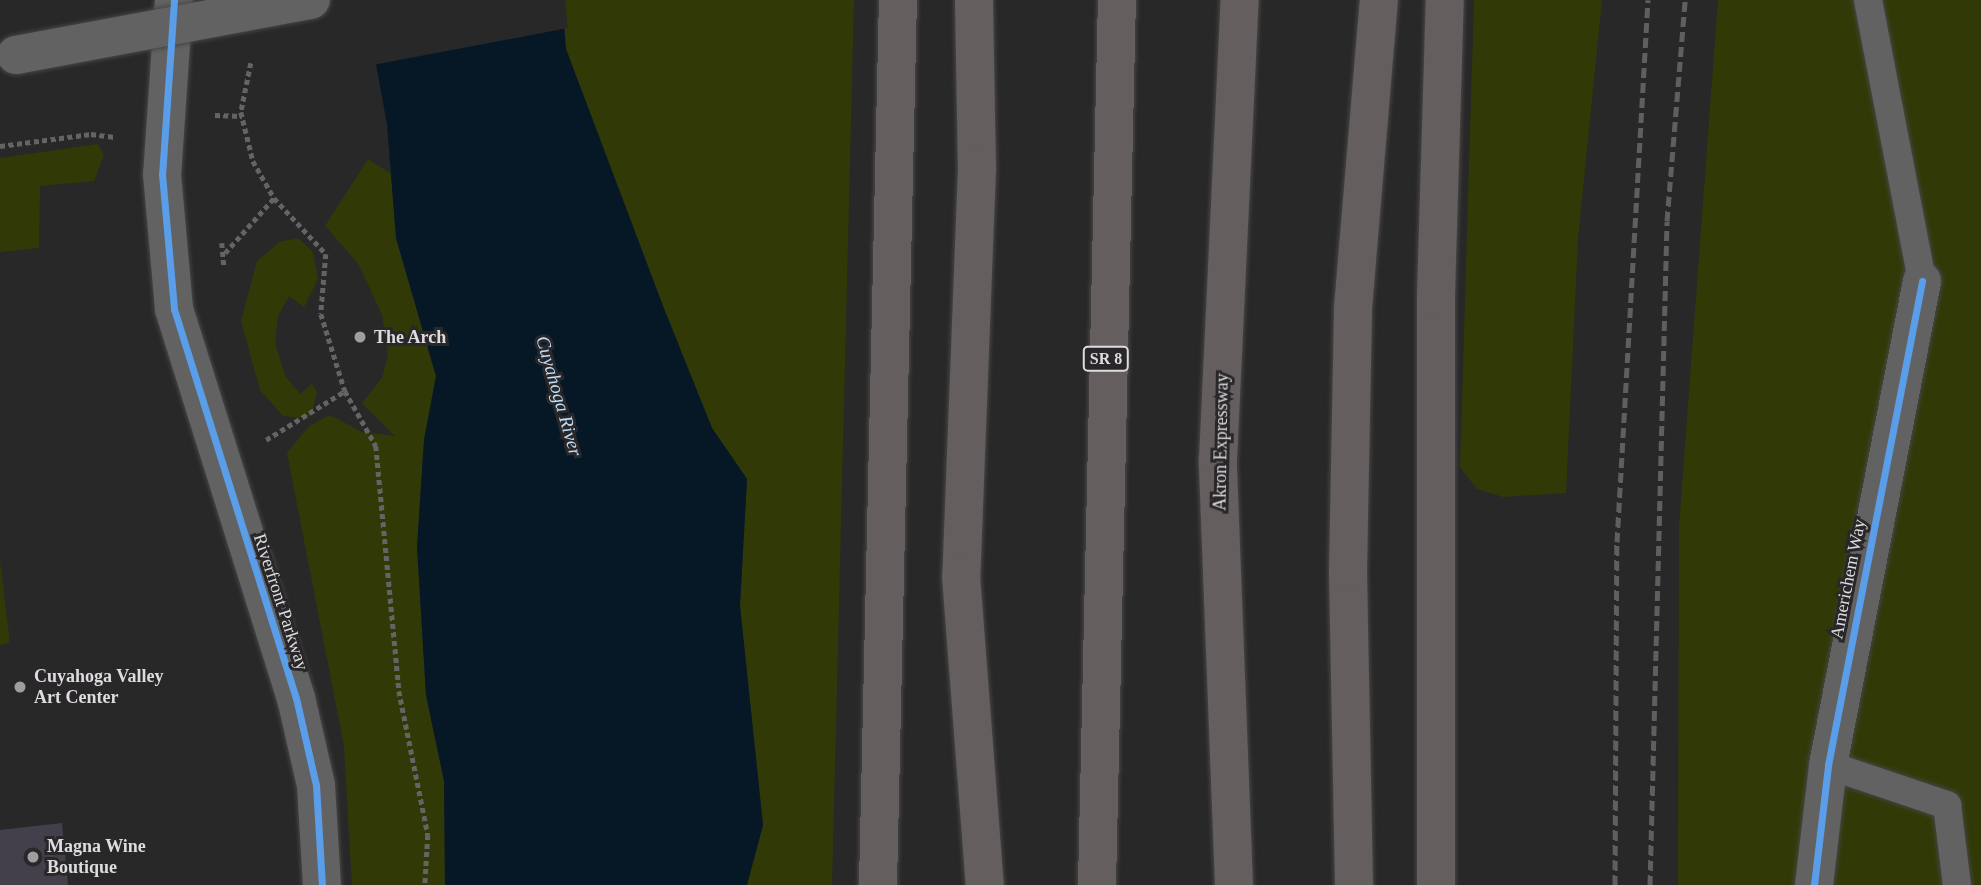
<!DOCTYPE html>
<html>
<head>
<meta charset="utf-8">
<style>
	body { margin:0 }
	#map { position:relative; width:1981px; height:885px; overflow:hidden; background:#282828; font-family:"Times New Roman",serif }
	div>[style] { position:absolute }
	.green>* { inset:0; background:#313a07 }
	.water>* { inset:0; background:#061825 }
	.pier>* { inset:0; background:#282828 }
	.building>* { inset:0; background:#43404c }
	.path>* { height:4.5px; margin-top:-2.25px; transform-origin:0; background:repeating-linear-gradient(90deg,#656465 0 5px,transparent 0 8.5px) }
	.roads { filter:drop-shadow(0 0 2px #464646) drop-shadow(0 0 2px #464646) }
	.lane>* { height:28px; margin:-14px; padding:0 14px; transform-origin:14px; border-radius:14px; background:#636263 }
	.street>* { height:38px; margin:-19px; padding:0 19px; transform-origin:19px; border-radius:19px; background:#636263 }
	.highway>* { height:38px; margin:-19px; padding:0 19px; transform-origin:19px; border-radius:19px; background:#645e5f }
	.rail>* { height:5px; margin-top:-2.5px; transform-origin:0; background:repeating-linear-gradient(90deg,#5f5f5f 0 10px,transparent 0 15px) }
	.bridges { filter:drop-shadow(0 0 2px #464646) drop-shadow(0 0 2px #464646) }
	.secondary-bridge>* { height:38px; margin:-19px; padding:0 19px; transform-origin:19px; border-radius:19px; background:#636263 }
	.cycleway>* { height:7px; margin:-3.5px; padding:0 3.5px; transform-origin:3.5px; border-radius:3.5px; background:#5a9eea }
	.dots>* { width:19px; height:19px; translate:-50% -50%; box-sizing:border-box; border:4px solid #292729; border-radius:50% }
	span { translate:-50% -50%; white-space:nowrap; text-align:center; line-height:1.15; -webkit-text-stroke:6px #292729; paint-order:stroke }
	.shield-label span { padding:2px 5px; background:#292729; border:2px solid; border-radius:5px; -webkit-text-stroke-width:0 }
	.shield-label { font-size:16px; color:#deddde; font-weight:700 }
	.poi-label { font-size:18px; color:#deddde; font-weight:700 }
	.left { translate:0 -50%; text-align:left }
	.street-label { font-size:18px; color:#deddde }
	.water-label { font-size:19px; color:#bddffa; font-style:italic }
</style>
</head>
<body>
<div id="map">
	<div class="green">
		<div style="clip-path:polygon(562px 0,854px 0,832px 885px,747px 885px,763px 825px,740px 606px,747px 479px,712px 428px,663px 306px,566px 49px)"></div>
		<div style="clip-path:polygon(1474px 0,1602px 0,1578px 239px,1566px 493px,1503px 497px,1477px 489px,1460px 467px)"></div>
		<div style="clip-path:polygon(1718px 0,1981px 0,1981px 885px,1678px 885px,1679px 527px)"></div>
		<div style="clip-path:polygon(98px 144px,104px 155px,94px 181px,40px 186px,39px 248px,0 252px,0 158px)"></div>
		<div style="clip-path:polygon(368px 159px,391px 174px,396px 238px,436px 377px,424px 440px,417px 547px,426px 695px,444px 781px,445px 885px,352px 885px,344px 746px,287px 453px,309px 426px,330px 415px,362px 432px,395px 436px,362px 403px,382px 378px,388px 355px,382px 314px,357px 262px,325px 226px)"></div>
		<div style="clip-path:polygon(298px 238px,313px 252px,318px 279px,304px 307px,289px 296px,278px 316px,275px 343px,285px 376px,300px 394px,312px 384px,317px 392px,311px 416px,304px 418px,283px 416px,260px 390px,241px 321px,257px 261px,279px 242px)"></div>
		<div style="clip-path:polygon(0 561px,10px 643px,0 645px)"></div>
	</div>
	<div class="water">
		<div style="clip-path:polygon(364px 0,562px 0,566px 49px,663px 306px,712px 428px,747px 479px,740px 606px,763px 825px,747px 885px,445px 885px,444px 781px,426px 695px,417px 547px,424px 440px,436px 376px,396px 238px,387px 124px)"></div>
	</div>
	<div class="pier">
		<div style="clip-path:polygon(361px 0,565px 0,568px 28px,373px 65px)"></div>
	</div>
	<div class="building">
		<div style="clip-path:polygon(62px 823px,68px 885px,0 885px,0 830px)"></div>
	</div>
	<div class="path">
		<div style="left:251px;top:63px;width:50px;rotate:101.5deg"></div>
		<div style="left:241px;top:112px;width:50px;rotate:76.2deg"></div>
		<div style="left:253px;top:161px;width:43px;rotate:60.4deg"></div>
		<div style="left:274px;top:198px;width:76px;rotate:47.1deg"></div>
		<div style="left:326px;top:254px;width:60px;rotate:94.8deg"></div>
		<div style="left:321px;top:314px;width:81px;rotate:72.7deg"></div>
		<div style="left:345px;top:391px;width:63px;rotate:60.6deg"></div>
		<div style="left:376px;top:446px;width:246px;rotate:84.6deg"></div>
		<div style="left:399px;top:691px;width:147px;rotate:78.6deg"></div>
		<div style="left:428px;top:835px;width:50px;rotate:93.4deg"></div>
		<div style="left:215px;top:115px;width:27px;rotate:2deg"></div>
		<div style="left:0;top:146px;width:92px;rotate:-7.5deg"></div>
		<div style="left:91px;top:134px;width:24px;rotate:7deg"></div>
		<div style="left:222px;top:243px;width:23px;rotate:85deg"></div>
		<div style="left:225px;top:253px;width:74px;rotate:-48.3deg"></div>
		<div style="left:266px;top:440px;width:93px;rotate:-31.8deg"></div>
	</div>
	<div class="roads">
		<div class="lane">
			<div style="left:1868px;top:0;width:286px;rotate:79.1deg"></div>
			<div style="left:1828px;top:765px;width:126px;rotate:18.6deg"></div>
			<div style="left:1947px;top:805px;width:81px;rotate:82.9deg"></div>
		</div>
		<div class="street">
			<div style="left:174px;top:0;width:174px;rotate:93.9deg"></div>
			<div style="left:162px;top:174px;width:136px;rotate:84.9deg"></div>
			<div style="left:174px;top:309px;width:408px;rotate:72.6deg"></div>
			<div style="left:296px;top:698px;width:89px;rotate:77.1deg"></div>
			<div style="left:316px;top:785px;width:100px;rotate:86.6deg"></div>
			<div style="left:1814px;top:885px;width:121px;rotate:-83.3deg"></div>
			<div style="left:1828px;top:765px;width:493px;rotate:-79deg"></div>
		</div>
		<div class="highway">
			<div style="left:974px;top:0;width:168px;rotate:89deg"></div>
			<div style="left:977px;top:168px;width:408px;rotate:92.2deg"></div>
			<div style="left:961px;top:576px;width:310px;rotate:85.6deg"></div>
			<div style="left:878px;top:885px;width:885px;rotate:-88.71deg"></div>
			<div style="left:1097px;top:885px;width:885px;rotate:-88.71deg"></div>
			<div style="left:1234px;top:885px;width:426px;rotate:-92.2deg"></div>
			<div style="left:1218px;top:459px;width:460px;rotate:-87.3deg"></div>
			<div style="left:1354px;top:885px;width:314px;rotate:-91.1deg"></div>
			<div style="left:1348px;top:571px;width:263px;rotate:-88.9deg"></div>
			<div style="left:1353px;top:308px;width:309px;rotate:-85.2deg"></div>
			<div style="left:1436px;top:885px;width:590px;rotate:-90deg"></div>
			<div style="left:1436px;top:295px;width:295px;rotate:-88.3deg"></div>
		</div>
	</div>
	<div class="rail">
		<div style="left:1615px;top:885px;width:343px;rotate:-89.7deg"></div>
		<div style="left:1617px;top:542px;width:543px;rotate:-86.73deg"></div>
		<div style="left:1650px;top:885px;width:664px;rotate:-88.53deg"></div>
		<div style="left:1667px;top:221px;width:222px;rotate:-85.3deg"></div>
	</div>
	<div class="bridges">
		<div class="secondary-bridge">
			<div style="left:16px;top:55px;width:300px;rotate:-10.6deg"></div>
		</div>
	</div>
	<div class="cycleway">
		<div style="left:174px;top:0;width:174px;rotate:93.9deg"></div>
		<div style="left:162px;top:174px;width:136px;rotate:84.9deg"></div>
		<div style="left:174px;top:309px;width:408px;rotate:72.6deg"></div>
		<div style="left:296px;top:698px;width:89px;rotate:77.1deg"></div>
		<div style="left:316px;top:785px;width:100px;rotate:86.6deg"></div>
		<div style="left:1814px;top:885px;width:121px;rotate:-83.3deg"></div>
		<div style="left:1828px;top:765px;width:493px;rotate:-79deg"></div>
	</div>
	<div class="dots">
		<div style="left:360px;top:337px;background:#9e9e9e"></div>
		<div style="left:20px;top:687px;background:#9e9e9e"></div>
		<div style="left:33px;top:857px;background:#9e9e9e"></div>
	</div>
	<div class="shield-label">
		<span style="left:1106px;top:359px">SR 8</span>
	</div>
	<div class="poi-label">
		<span class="left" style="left:374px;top:337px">The Arch</span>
		<span class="left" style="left:34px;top:687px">Cuyahoga Valley<br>Art Center</span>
		<span class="left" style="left:47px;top:857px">Magna Wine<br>Boutique</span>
	</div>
	<div class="street-label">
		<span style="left:1221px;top:442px;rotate:-89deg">Akron Expressway</span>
		<span style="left:1848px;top:579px;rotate:-79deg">Americhem Way</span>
		<span style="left:281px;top:602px;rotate:72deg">Riverfront Parkway</span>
	</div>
	<div class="water-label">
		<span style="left:559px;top:396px;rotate:74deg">Cuyahoga River</span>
	</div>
</div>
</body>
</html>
